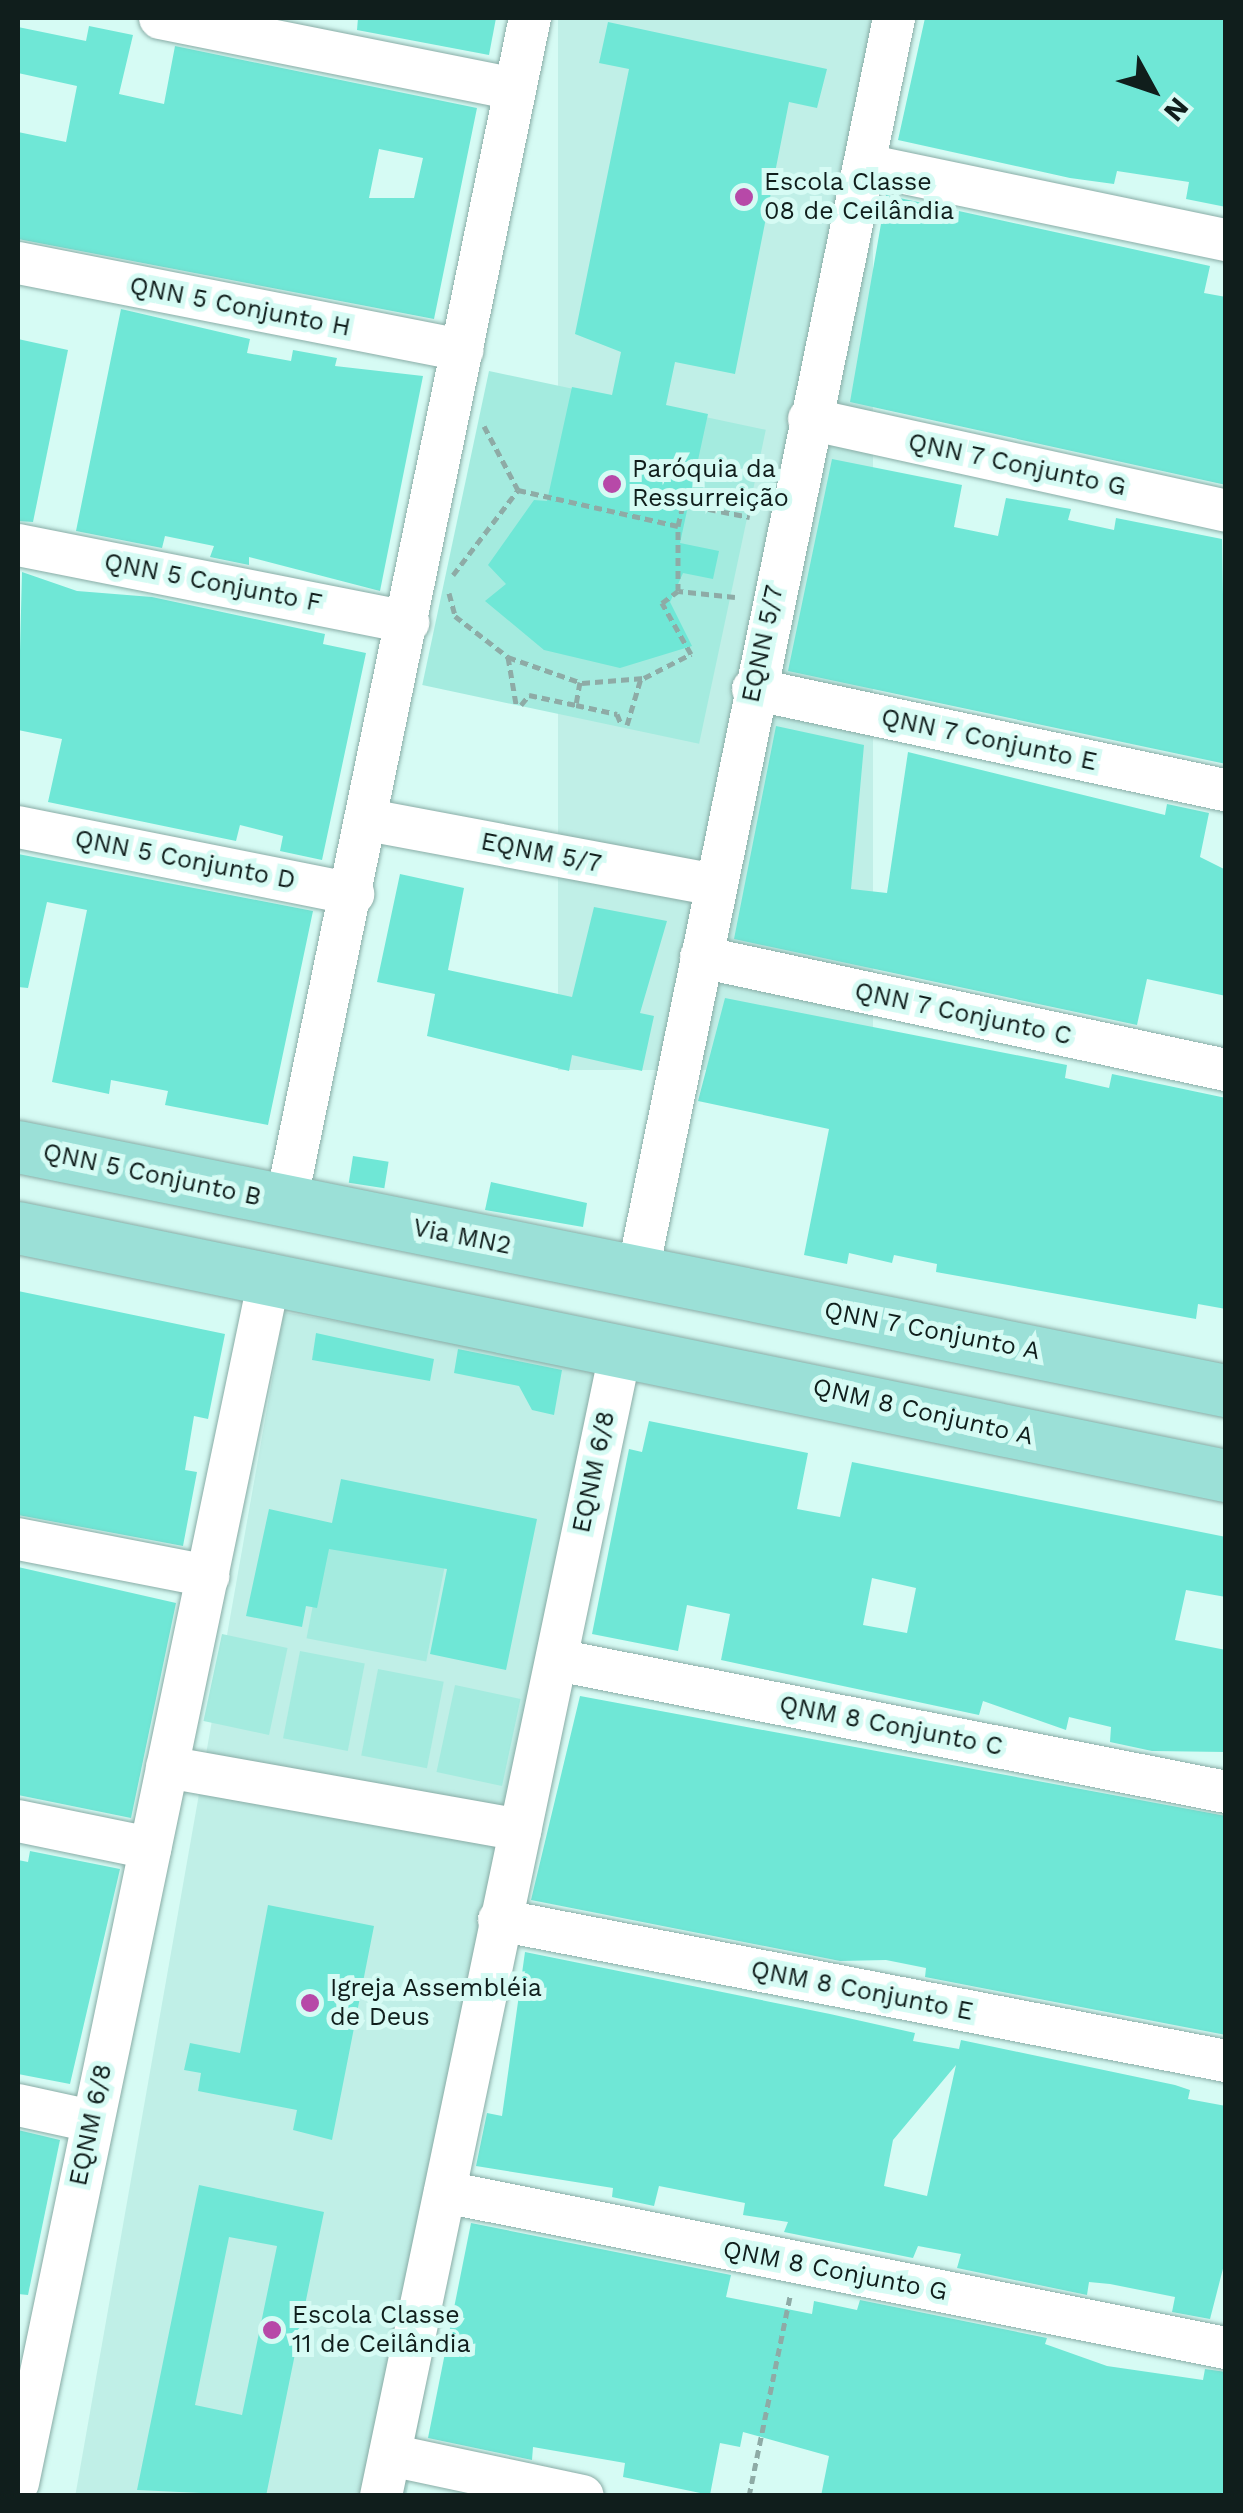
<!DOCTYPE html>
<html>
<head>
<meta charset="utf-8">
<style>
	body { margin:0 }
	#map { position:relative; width:1243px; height:2513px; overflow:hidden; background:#d6fbf4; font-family:"Work Sans",sans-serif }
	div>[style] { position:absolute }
	.built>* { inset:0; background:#c0efe7; transform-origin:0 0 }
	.green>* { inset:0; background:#a4ebdf; transform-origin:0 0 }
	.building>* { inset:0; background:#6fe7d6; transform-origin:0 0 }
	.path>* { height:5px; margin-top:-2.5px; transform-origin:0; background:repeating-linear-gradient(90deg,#8eaba6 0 8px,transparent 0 13px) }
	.roads { filter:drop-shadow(0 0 2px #89aca6) drop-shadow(0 0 2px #89aca6) }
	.minor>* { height:42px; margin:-21px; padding:0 21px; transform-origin:21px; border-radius:21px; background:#fff }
	.major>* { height:52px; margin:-26px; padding:0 26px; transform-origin:26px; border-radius:26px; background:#9be0d7 }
	.dots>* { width:28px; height:28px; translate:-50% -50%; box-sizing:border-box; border:5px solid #d6fbf4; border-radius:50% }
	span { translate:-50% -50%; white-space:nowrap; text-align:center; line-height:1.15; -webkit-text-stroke:10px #d6fbf4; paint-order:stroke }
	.poi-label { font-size:25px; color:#101e1c }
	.left { translate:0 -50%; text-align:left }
	.street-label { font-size:25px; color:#101e1c }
	.frame { position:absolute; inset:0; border:20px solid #101e1c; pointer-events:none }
	.north { position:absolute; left:1103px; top:40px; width:100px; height:100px; -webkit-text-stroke:8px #d6fbf4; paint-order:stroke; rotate:130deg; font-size:28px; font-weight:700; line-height:40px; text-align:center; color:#101e1c }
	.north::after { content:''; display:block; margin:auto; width:35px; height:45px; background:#101e1c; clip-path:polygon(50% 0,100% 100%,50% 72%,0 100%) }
</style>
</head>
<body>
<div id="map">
	<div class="built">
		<div style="left:558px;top:18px;width:315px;height:1052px"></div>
		<div style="left:284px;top:1312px;width:326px;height:1208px;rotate:10deg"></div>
	</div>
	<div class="green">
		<div style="left:489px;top:371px;width:283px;height:321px;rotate:12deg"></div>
		<div style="left:325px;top:1543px;width:122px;height:97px;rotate:11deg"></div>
		<div style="left:222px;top:1634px;width:67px;height:89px;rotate:12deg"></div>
		<div style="left:300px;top:1651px;width:66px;height:89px;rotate:11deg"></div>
		<div style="left:378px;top:1669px;width:67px;height:88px;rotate:11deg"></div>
		<div style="left:455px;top:1685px;width:67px;height:89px;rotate:12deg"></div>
	</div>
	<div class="building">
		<div style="clip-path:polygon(358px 18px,496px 18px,489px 55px,357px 30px)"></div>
		<div style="clip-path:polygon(925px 18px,1226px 18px,1226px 207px,1186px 199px,1189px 182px,1117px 171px,1114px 184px,1070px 178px,898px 140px)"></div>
		<div style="clip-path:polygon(608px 22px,827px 69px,817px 108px,789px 102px,735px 374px,675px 362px,666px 405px,708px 414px,680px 543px,719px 551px,713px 579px,683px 573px,670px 602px,692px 646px,620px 668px,544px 650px,485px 601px,506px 584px,488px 565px,534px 500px,547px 501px,572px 387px,612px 395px,621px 352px,575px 334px,629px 69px,599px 63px)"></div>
		<div style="clip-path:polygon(evenodd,89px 26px,133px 35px,119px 94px,164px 104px,175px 46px,477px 108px,434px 319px,18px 239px,18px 132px,66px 142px,77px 86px,18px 73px,18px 27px,86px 41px,89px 26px,379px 149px,423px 158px,414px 198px,369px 198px,379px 149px)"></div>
		<div style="clip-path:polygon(886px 195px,1210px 266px,1204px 293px,1226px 297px,1226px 485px,850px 402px)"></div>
		<div style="clip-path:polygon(121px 309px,250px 339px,247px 353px,291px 361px,293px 350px,337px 358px,335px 366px,423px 376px,380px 591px,249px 557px,249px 565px,210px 557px,214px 546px,165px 536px,162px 548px,76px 531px)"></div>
		<div style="clip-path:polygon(18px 339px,68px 350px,33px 522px,18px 521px)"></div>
		<div style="clip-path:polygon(832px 459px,962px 485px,954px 527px,998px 536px,1006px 498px,1071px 509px,1068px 520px,1114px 530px,1116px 518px,1222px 539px,1226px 764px,788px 671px)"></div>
		<div style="clip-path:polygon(22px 572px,77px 591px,152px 597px,325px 634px,323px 644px,366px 653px,322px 860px,280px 851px,283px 836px,240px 825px,236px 841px,48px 802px,62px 739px,18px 730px)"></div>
		<div style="clip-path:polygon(776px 726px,864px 745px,851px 889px,887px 893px,908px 752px,1165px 815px,1167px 804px,1209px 813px,1200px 857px,1226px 870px,1226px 996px,1147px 979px,1137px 1025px,734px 939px)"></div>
		<div style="clip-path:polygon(18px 854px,313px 911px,268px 1125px,165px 1105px,168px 1091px,111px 1080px,109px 1094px,52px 1082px,87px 910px,47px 902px,28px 988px,18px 987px)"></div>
		<div style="clip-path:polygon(400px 874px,464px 888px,448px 970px,572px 997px,594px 907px,667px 921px,640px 1013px,654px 1016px,642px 1071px,572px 1055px,569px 1071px,427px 1036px,435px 994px,377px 982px)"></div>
		<div style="clip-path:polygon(725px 998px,1067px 1065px,1065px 1078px,1109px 1088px,1112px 1074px,1226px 1098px,1226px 1309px,1198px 1304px,1196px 1319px,936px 1272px,937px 1264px,894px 1255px,892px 1263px,849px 1253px,847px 1264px,804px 1255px,829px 1129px,698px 1101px)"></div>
		<div style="left:353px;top:1156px;width:36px;height:27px;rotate:9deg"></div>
		<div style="clip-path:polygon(491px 1182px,587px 1203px,583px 1227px,485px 1210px)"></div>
		<div style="clip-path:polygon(18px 1291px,225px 1334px,208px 1419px,194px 1416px,185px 1470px,197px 1472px,183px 1546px,18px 1515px)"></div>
		<div style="clip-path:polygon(316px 1333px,434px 1359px,430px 1381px,312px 1360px)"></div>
		<div style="clip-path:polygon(458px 1349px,562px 1370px,554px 1415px,532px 1410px,519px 1386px,454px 1373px)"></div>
		<div style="clip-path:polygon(evenodd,649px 1421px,808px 1453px,797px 1509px,840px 1517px,852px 1462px,1226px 1537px,1226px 1597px,1186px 1590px,1175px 1640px,1226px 1650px,1226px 1752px,1152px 1751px,1110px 1742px,1111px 1727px,1069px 1717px,1066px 1730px,983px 1701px,979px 1715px,721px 1660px,730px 1614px,687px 1605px,678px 1651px,592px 1634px,629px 1449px,642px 1452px,649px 1421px,872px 1578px,916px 1588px,907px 1633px,863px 1625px,872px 1578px)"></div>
		<div style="clip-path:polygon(341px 1479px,537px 1519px,506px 1670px,430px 1654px,447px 1569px,329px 1549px,317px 1608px,306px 1606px,302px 1627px,246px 1616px,269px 1509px,332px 1523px)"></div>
		<div style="clip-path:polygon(18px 1567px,176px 1603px,131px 1818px,18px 1795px)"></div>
		<div style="clip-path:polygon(580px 1696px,1226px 1816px,1226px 2035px,925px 1977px,926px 1968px,886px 1960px,840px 1961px,531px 1900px)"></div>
		<div style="clip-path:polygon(30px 1851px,120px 1869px,70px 2084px,18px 2074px,18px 1860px,28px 1862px)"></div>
		<div style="clip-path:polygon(268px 1905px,374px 1926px,332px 2140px,293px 2130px,297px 2110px,198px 2091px,201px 2073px,184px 2070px,190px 2043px,240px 2053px)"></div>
		<div style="clip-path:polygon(evenodd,525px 1952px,830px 2014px,915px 2033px,913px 2041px,959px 2049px,961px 2040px,1175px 2085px,1190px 2090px,1188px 2099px,1226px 2106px,1226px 2257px,1210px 2319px,1172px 2312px,1175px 2297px,1110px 2284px,1089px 2282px,1087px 2295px,957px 2268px,961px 2254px,918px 2246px,913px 2258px,784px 2232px,788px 2222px,743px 2215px,745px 2203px,659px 2186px,654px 2206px,612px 2197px,613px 2188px,476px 2166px,487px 2113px,502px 2116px,525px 1952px,956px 2065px,927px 2196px,884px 2186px,893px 2140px,956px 2065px)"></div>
		<div style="clip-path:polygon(18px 2130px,60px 2140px,28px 2295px,18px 2294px)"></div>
		<div style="clip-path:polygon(evenodd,199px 2185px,324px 2212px,266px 2496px,137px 2490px,199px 2185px,229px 2237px,277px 2246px,242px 2415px,195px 2405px,229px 2237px)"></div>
		<div style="clip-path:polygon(471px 2223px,731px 2275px,726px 2297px,812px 2314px,814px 2301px,857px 2310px,860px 2300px,1047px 2338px,1045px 2344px,1107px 2366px,1203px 2380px,1205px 2369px,1226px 2372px,1226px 2496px,821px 2496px,829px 2456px,743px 2432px,740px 2447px,720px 2443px,710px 2495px,623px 2477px,625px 2463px,533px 2447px,532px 2460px,428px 2438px)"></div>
	</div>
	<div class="path">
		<div style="left:484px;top:426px;width:72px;rotate:62deg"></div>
		<div style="left:518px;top:490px;width:164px;rotate:12.7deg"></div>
		<div style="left:453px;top:575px;width:107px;rotate:-52.6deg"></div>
		<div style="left:449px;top:593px;width:24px;rotate:75deg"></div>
		<div style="left:455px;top:616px;width:67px;rotate:37.7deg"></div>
		<div style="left:508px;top:657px;width:78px;rotate:19.4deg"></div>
		<div style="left:582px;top:683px;width:62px;rotate:-4.6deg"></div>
		<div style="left:644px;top:678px;width:53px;rotate:-27.1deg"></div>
		<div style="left:691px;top:654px;width:59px;rotate:-119.6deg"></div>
		<div style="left:662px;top:603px;width:20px;rotate:-37deg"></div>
		<div style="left:735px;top:597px;width:57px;rotate:-174deg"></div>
		<div style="left:678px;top:591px;width:65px;rotate:-90deg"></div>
		<div style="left:678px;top:526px;width:23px;rotate:-77deg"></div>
		<div style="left:683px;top:504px;width:68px;rotate:11deg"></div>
		<div style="left:508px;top:657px;width:48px;rotate:80.3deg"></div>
		<div style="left:580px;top:682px;width:23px;rotate:100deg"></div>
		<div style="left:576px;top:705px;width:42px;rotate:12.4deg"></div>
		<div style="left:617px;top:714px;width:11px;rotate:68deg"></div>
		<div style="left:521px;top:705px;width:13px;rotate:-51deg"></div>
		<div style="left:529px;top:695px;width:48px;rotate:12deg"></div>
		<div style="left:627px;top:725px;width:49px;rotate:-73.4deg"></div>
		<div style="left:749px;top:2496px;width:204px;rotate:-78.4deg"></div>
	</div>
	<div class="roads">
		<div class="minor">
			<div style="left:160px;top:18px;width:362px;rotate:11.3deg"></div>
			<div style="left:866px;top:165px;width:368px;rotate:11.8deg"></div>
			<div style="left:18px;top:263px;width:453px;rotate:11.1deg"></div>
			<div style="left:809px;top:419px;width:427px;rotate:12.4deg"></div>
			<div style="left:18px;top:545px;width:398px;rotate:11.2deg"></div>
			<div style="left:753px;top:689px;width:484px;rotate:12.1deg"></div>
			<div style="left:368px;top:820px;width:353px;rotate:10.6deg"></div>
			<div style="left:18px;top:827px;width:342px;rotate:11.3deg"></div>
			<div style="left:701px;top:957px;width:537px;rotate:12.15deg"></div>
			<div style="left:286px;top:1203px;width:1210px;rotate:-78.37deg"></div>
			<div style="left:638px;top:1271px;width:1279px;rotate:-78.45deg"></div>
			<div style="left:18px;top:1539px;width:194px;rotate:11deg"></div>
			<div style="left:557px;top:1660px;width:682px;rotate:11.16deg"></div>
			<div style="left:167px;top:1767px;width:359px;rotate:10.1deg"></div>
			<div style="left:18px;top:1821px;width:135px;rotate:11.6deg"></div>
			<div style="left:499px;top:1920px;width:741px;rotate:10.98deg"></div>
			<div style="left:18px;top:2105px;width:75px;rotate:12.4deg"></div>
			<div style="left:445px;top:2192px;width:796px;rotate:11.3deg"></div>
			<div style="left:390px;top:2455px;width:197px;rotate:12deg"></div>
			<div style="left:18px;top:2483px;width:1234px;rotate:-78.22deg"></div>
			<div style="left:381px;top:2496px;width:1172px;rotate:-78.18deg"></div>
		</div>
		<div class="major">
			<div style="left:18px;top:1147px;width:1232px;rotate:11.42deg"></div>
			<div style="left:18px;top:1228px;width:1233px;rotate:11.6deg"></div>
		</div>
	</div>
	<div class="dots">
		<div style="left:744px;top:197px;background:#b749a8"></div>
		<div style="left:612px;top:484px;background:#b749a8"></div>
		<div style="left:310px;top:2003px;background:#b749a8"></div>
		<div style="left:272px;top:2330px;background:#b749a8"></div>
	</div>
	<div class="poi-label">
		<span class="left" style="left:764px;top:197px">Escola Classe<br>08 de Ceilândia</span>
		<span class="left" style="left:632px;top:484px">Paróquia da<br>Ressurreição</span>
		<span class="left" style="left:330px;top:2003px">Igreja Assembléia<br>de Deus</span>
		<span class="left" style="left:292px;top:2330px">Escola Classe<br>11 de Ceilândia</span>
	</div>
	<div class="street-label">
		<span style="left:240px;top:307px;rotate:11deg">QNN 5 Conjunto H</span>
		<span style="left:1017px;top:465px;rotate:12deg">QNN 7 Conjunto G</span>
		<span style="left:213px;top:583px;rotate:11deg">QNN 5 Conjunto F</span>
		<span style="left:763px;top:644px;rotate:-78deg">EQNN 5/7</span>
		<span style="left:989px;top:740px;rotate:12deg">QNN 7 Conjunto E</span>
		<span style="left:541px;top:853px;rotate:11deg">EQNM 5/7</span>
		<span style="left:185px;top:860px;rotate:11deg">QNN 5 Conjunto D</span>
		<span style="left:963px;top:1014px;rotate:12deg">QNN 7 Conjunto C</span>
		<span style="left:152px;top:1175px;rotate:12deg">QNN 5 Conjunto B</span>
		<span style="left:462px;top:1237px;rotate:11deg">Via MN2</span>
		<span style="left:932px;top:1331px;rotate:11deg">QNN 7 Conjunto A</span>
		<span style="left:923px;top:1412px;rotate:13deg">QNM 8 Conjunto A</span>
		<span style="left:594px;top:1472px;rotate:-78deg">EQNM 6/8</span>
		<span style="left:891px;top:1726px;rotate:11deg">QNM 8 Conjunto C</span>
		<span style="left:862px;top:1991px;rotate:11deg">QNM 8 Conjunto E</span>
		<span style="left:91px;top:2125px;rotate:-78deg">EQNM 6/8</span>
		<span style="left:835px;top:2271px;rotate:11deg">QNM 8 Conjunto G</span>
	</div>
	<div class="frame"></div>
	<div class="north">N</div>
</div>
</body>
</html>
